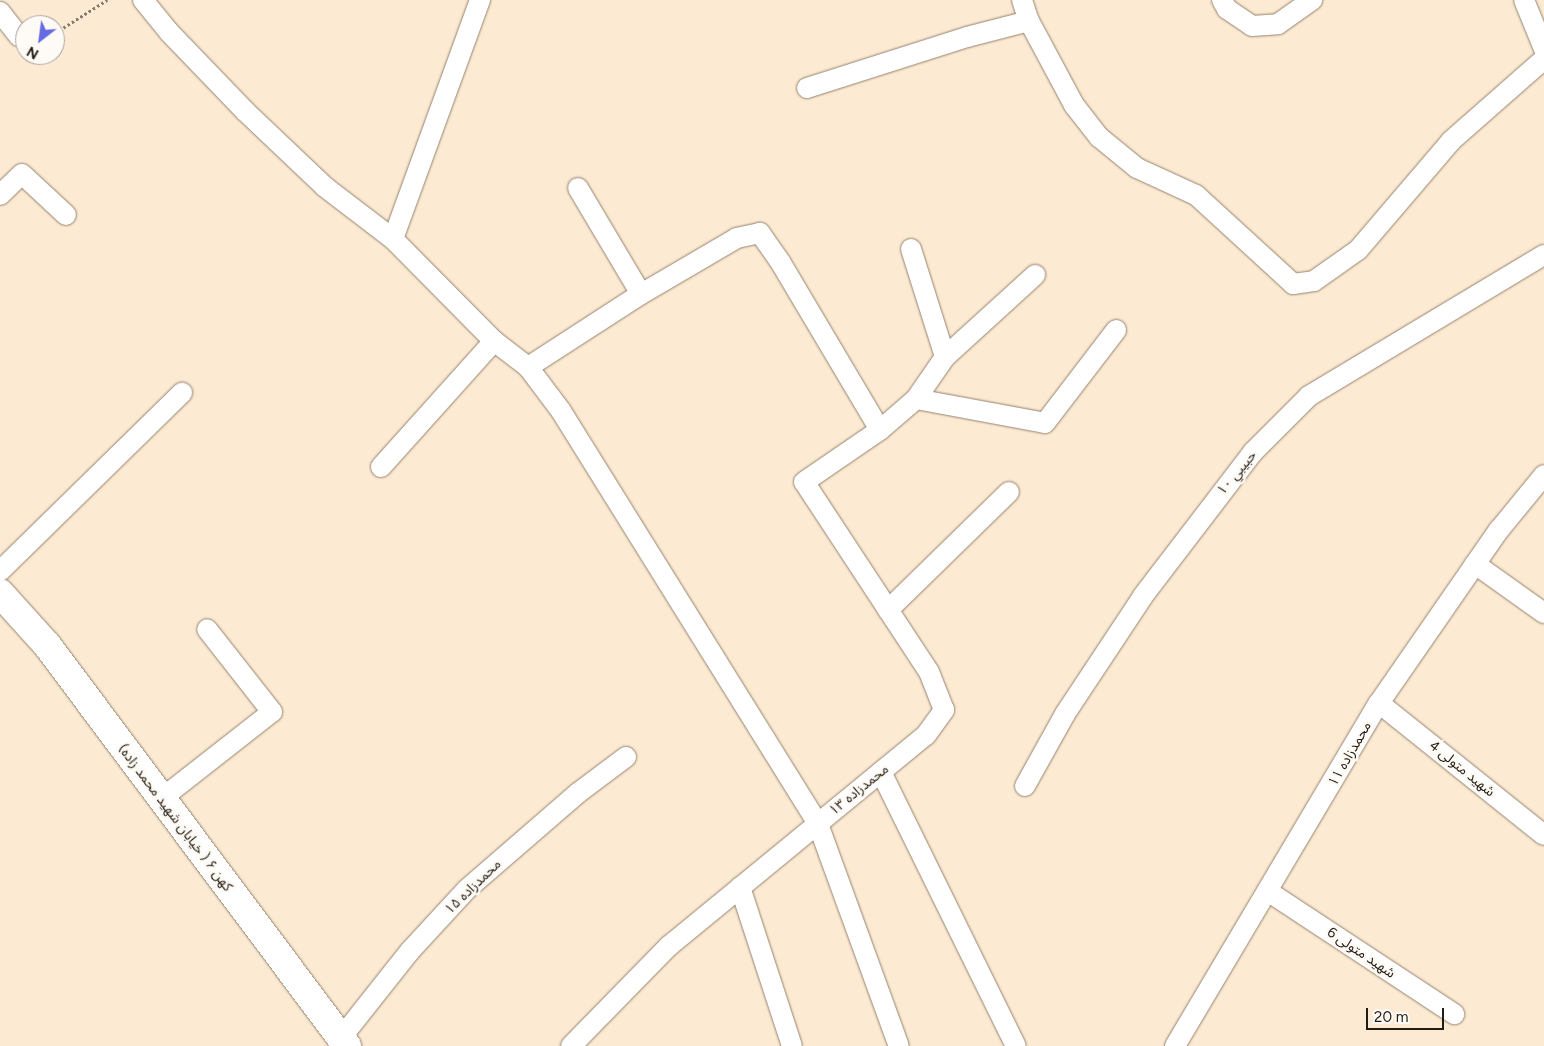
<!DOCTYPE html>
<html>
<head>
<meta charset="utf-8">
<style>
	body { margin:0 }
	#map { position:relative; width:1544px; height:1046px; overflow:hidden; background:#fdead3; font-family:Figtree,"Noto Sans Arabic",sans-serif }
	div>[style] { position:absolute }
	.path>* { height:3px; margin-top:-1.5px; transform-origin:0; background:repeating-linear-gradient(90deg,#86796b 0 2.5px,transparent 0 5px) }
	.roads { filter:drop-shadow(0 0 1px #94836e) drop-shadow(0 0 1px #94836e) }
	.street>* { height:20px; margin:-10px; padding:0 10px; transform-origin:10px; border-radius:10px; background:#fff }
	.secondary>* { height:28px; margin:-14px; padding:0 14px; transform-origin:14px; border-radius:14px; background:#fff }
	span { translate:-50% -50%; white-space:nowrap; text-align:center; line-height:1.15; -webkit-text-stroke:5px #fefaf5; paint-order:stroke }
	.street-label { font-size:14px; color:#231c14 }
	.north { position:absolute; left:15px; top:15px; width:50px; height:50px; box-sizing:border-box; background:#fefaf5; border:1px solid #a6a19b; border-radius:50%; rotate:210deg; font-size:14px; font-weight:700; line-height:20px; text-align:center; color:#231c14 }
	.north::after { content:''; display:block; margin:auto; width:18px; height:22px; background:#666be3; clip-path:polygon(50% 0,100% 100%,50% 72%,0 100%) }
	.scale { position:absolute; left:1366px; top:1008px; width:78px; height:22px; box-sizing:border-box; border:2px solid #231c14; border-top:0; padding-left:6px; font-size:15px; line-height:18px; white-space:nowrap; color:#231c14; -webkit-text-stroke:4px #fefaf5; paint-order:stroke }
</style>
</head>
<body>
<div id="map">
	<div class="path">
		<div style="left:55px;top:33px;width:62px;rotate:-32.4deg"></div>
	</div>
	<div class="roads">
		<div class="street">
			<div style="left:143px;top:0;width:41px;rotate:50.9deg"></div>
			<div style="left:169px;top:32px;width:110px;rotate:46.1deg"></div>
			<div style="left:245px;top:111px;width:110px;rotate:43.5deg"></div>
			<div style="left:325px;top:187px;width:86px;rotate:37.4deg"></div>
			<div style="left:480px;top:0;width:254px;rotate:110deg"></div>
			<div style="left:393px;top:239px;width:144px;rotate:45.3deg"></div>
			<div style="left:494px;top:341px;width:43px;rotate:37.4deg"></div>
			<div style="left:1022px;top:0;width:22px;rotate:72deg"></div>
			<div style="left:1222px;top:0;width:10px;rotate:61deg"></div>
			<div style="left:1227px;top:9px;width:30px;rotate:34deg"></div>
			<div style="left:1252px;top:26px;width:26px;rotate:-4deg"></div>
			<div style="left:1278px;top:24px;width:42px;rotate:-35.2deg"></div>
			<div style="left:1524px;top:0;width:53px;rotate:67.8deg"></div>
			<div style="left:0;top:12px;width:31px;rotate:52deg"></div>
			<div style="left:807px;top:88px;width:168px;rotate:-17.7deg"></div>
			<div style="left:967px;top:37px;width:64px;rotate:-14.5deg"></div>
			<div style="left:1029px;top:21px;width:95px;rotate:61.8deg"></div>
			<div style="left:1074px;top:105px;width:41px;rotate:52deg"></div>
			<div style="left:1099px;top:137px;width:49px;rotate:39.2deg"></div>
			<div style="left:1137px;top:168px;width:65px;rotate:24.6deg"></div>
			<div style="left:1196px;top:195px;width:132px;rotate:42.5deg"></div>
			<div style="left:1293px;top:284px;width:21px;rotate:-8deg"></div>
			<div style="left:1314px;top:281px;width:54px;rotate:-35.2deg"></div>
			<div style="left:1358px;top:250px;width:143px;rotate:-49.5deg"></div>
			<div style="left:1451px;top:141px;width:124px;rotate:-41.4deg"></div>
			<div style="left:578px;top:188px;width:123px;rotate:59.3deg"></div>
			<div style="left:0;top:195px;width:30px;rotate:-44deg"></div>
			<div style="left:22px;top:174px;width:60px;rotate:43deg"></div>
			<div style="left:911px;top:249px;width:113px;rotate:72.5deg"></div>
			<div style="left:916px;top:399px;width:131px;rotate:10.5deg"></div>
			<div style="left:1045px;top:423px;width:117px;rotate:-52.6deg"></div>
			<div style="left:880px;top:430px;width:194px;rotate:-120.7deg"></div>
			<div style="left:781px;top:263px;width:37px;rotate:-125deg"></div>
			<div style="left:760px;top:233px;width:24px;rotate:168deg"></div>
			<div style="left:737px;top:238px;width:111px;rotate:149.7deg"></div>
			<div style="left:641px;top:294px;width:135px;rotate:147.1deg"></div>
			<div style="left:528px;top:367px;width:55px;rotate:53.1deg"></div>
			<div style="left:561px;top:411px;width:486px;rotate:58.1deg"></div>
			<div style="left:818px;top:824px;width:236px;rotate:70deg"></div>
			<div style="left:381px;top:467px;width:169px;rotate:-48.1deg"></div>
			<div style="left:1475px;top:564px;width:85px;rotate:35.4deg"></div>
			<div style="left:0;top:571px;width:255px;rotate:-44.4deg"></div>
			<div style="left:888px;top:610px;width:169px;rotate:-44.3deg"></div>
			<div style="left:1379px;top:703px;width:211px;rotate:38.7deg"></div>
			<div style="left:881px;top:772px;width:305px;rotate:63.8deg"></div>
			<div style="left:1025px;top:786px;width:82px;rotate:-60.9deg"></div>
			<div style="left:1065px;top:714px;width:141px;rotate:-56.5deg"></div>
			<div style="left:1143px;top:596px;width:181px;rotate:-52.6deg"></div>
			<div style="left:1253px;top:452px;width:79px;rotate:-45deg"></div>
			<div style="left:1309px;top:396px;width:274px;rotate:-31deg"></div>
			<div style="left:161px;top:799px;width:141px;rotate:-38.1deg"></div>
			<div style="left:272px;top:712px;width:105px;rotate:-128.1deg"></div>
			<div style="left:740px;top:887px;width:167px;rotate:71.9deg"></div>
			<div style="left:1269px;top:892px;width:222px;rotate:33.4deg"></div>
			<div style="left:341px;top:1038px;width:111px;rotate:-51.6deg"></div>
			<div style="left:410px;top:951px;width:83px;rotate:-47.4deg"></div>
			<div style="left:466px;top:890px;width:148px;rotate:-40.9deg"></div>
			<div style="left:578px;top:793px;width:60px;rotate:-36.9deg"></div>
			<div style="left:571px;top:1046px;width:140px;rotate:-45.6deg"></div>
			<div style="left:669px;top:946px;width:333px;rotate:-39.4deg"></div>
			<div style="left:926px;top:735px;width:31px;rotate:-54deg"></div>
			<div style="left:944px;top:710px;width:41px;rotate:-111.5deg"></div>
			<div style="left:929px;top:672px;width:227px;rotate:-123.3deg"></div>
			<div style="left:804px;top:482px;width:92px;rotate:-34.4deg"></div>
			<div style="left:880px;top:430px;width:48px;rotate:-40.7deg"></div>
			<div style="left:916px;top:399px;width:51px;rotate:-55.4deg"></div>
			<div style="left:945px;top:357px;width:122px;rotate:-42.3deg"></div>
			<div style="left:1175px;top:1046px;width:399px;rotate:-59.3deg"></div>
			<div style="left:1379px;top:703px;width:211px;rotate:-55.3deg"></div>
			<div style="left:1499px;top:530px;width:71px;rotate:-50.7deg"></div>
		</div>
		<div class="secondary">
			<div style="left:0;top:593px;width:70px;rotate:47.9deg"></div>
			<div style="left:47px;top:645px;width:501px;rotate:53.2deg"></div>
		</div>
	</div>
	<div class="street-label">
		<span style="left:1237px;top:473px;rotate:-50deg">حبيبي ١٠</span>
		<span style="left:1350px;top:754px;rotate:-60deg">محمدزاده ۱۱</span>
		<span style="left:1462px;top:769px;rotate:39deg">شهید متولی 4</span>
		<span style="left:859px;top:790px;rotate:-39deg">محمدزاده ۱۳</span>
		<span style="left:175px;top:818px;rotate:53deg">کهن ۶ ( خیابان شهید محمد زاده)</span>
		<span style="left:473px;top:887px;rotate:-44deg">محمدزاده ۱۵</span>
		<span style="left:1361px;top:953px;rotate:34deg">شهید متولی 6</span>
	</div>
	<div class="north">N</div>
	<div class="scale">20 m</div>
</div>
</body>
</html>
